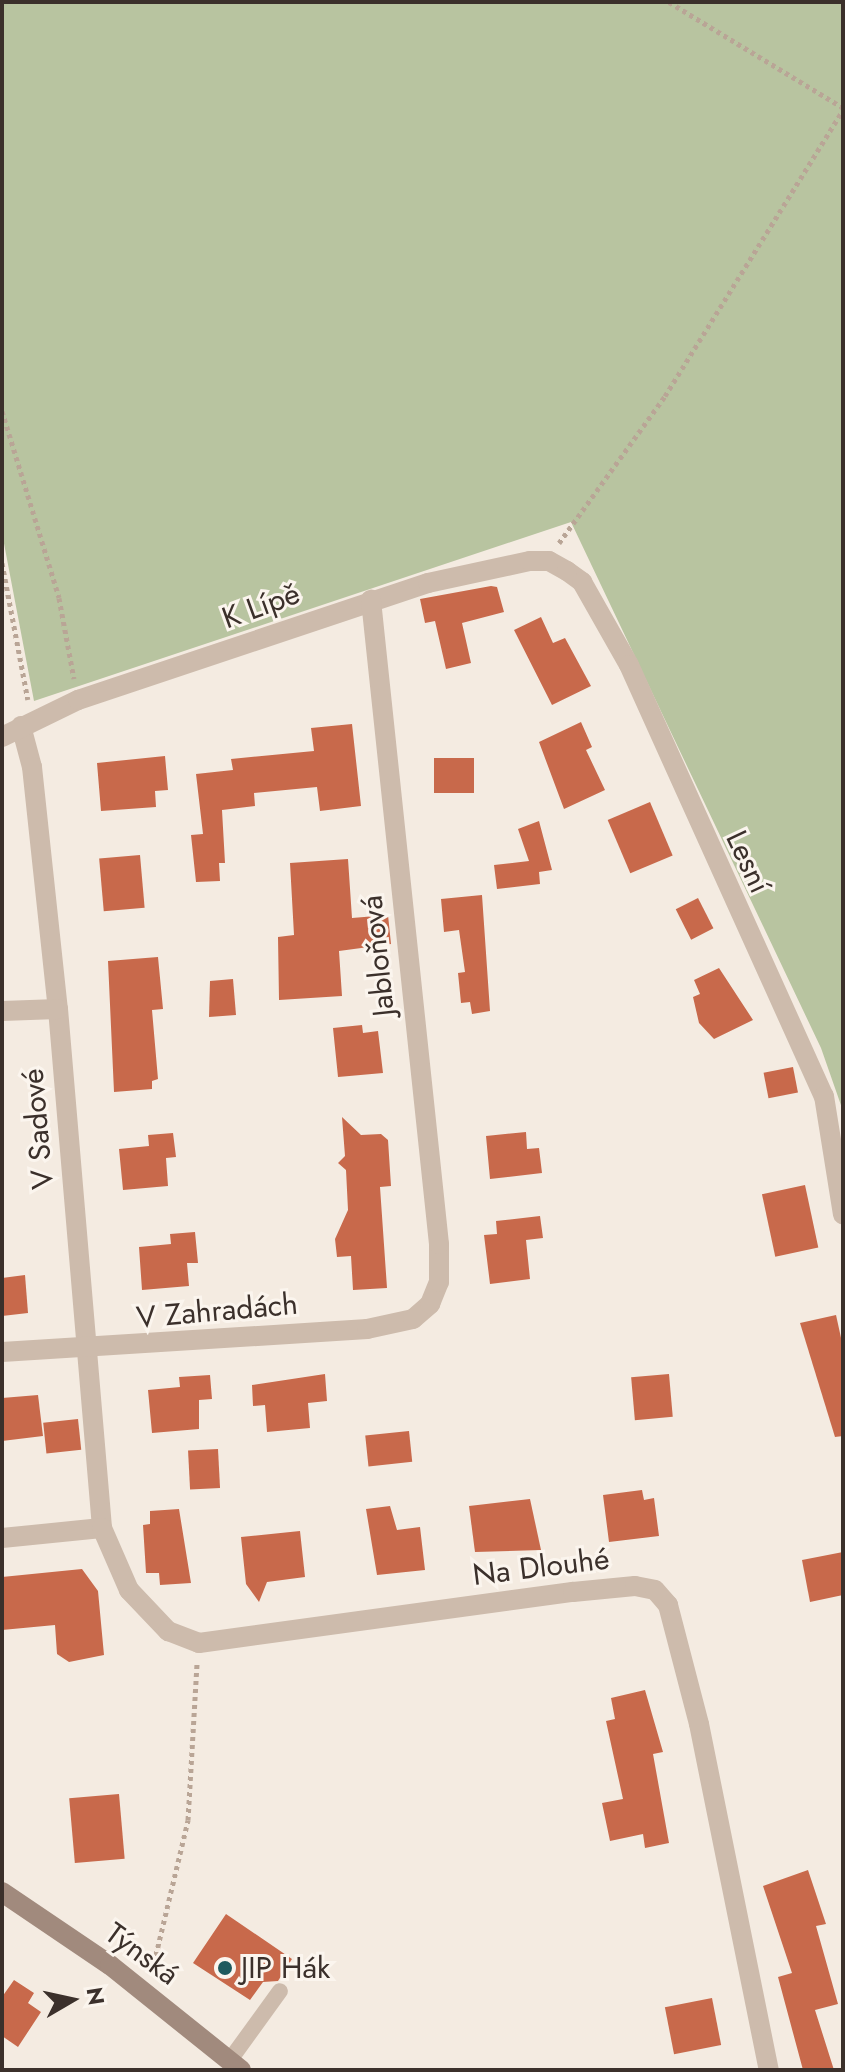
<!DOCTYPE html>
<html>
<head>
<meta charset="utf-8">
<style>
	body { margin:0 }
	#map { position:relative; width:845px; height:2072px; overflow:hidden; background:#f4ebe1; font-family:Jost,sans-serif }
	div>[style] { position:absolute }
	.green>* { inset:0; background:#b8c4a0 }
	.building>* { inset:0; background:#c8694b; transform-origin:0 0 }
	.path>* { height:5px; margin-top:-2.5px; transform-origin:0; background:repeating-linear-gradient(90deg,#b9a596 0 4px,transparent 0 8px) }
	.lane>* { height:16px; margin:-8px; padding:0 8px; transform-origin:8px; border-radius:8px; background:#cdbbac }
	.street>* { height:20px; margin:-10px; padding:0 10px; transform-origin:10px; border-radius:10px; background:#cdbbac }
	.secondary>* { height:20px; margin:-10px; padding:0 10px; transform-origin:10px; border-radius:10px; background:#a18a7d }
	.dots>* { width:22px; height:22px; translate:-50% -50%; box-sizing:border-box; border:4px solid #fbf5ee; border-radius:50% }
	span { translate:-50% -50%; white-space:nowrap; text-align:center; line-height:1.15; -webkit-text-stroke:6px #fbf5ee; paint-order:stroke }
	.street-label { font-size:30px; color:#3b302b }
	.poi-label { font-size:30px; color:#3b302b }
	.left { translate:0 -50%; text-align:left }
	.frame { position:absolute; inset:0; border:4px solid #3b302b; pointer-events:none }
	.north { position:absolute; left:32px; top:1960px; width:80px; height:80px; -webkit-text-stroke:6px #fbf5ee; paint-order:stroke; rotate:81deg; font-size:22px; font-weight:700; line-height:32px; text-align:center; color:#3b302b }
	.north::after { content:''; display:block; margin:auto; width:28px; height:36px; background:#3b302b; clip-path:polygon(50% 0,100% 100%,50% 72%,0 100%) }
</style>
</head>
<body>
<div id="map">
	<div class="green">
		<div style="clip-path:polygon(2px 2px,843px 2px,843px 1111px,821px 1048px,571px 522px,34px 701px,2px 533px)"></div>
	</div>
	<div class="building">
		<div style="clip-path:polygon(491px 586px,497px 587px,504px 612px,462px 623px,471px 663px,446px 669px,435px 621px,425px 623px,420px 599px)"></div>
		<div style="clip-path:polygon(541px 617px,553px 643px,565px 638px,591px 686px,552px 705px,514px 630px)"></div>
		<div style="clip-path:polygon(581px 722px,592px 747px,586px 750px,605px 790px,564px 809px,539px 742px)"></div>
		<div style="clip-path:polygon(352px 724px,361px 806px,320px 811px,317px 787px,254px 793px,255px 806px,222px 810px,225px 863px,219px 863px,220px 881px,196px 882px,191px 835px,203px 834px,196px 774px,233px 770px,231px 759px,314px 751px,311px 728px)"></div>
		<div style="clip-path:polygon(165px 756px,168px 790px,155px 791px,156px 807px,101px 811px,97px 763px)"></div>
		<div style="left:474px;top:758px;width:35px;height:40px;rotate:90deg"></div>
		<div style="left:650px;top:802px;width:58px;height:46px;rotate:67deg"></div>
		<div style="clip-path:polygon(539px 821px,552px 870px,539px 872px,540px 884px,497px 889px,494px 865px,529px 861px,518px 829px)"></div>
		<div style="left:140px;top:855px;width:53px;height:41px;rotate:85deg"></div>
		<div style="clip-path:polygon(348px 859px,352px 918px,388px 915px,391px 944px,339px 951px,342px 996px,279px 1000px,278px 937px,294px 935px,290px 863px)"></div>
		<div style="clip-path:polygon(482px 895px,490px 1011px,472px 1014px,470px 1002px,461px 1003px,458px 973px,465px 972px,459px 930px,444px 932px,441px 899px)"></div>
		<div style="left:698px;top:898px;width:34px;height:25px;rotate:63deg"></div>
		<div style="clip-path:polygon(158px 957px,163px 1009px,152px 1010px,158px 1079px,152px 1081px,152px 1089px,114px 1092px,108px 961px)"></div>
		<div style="clip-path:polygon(719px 968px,753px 1020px,714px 1039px,699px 1023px,693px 997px,700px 994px,694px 980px)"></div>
		<div style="clip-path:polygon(233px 979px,236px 1015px,209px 1017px,210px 981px)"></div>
		<div style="clip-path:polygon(362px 1025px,363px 1033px,378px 1031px,383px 1073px,338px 1077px,333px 1028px)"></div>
		<div style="left:793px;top:1067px;width:26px;height:30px;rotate:79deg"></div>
		<div style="clip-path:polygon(342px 1117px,361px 1135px,381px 1134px,388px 1140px,391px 1186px,380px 1187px,387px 1288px,353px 1290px,351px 1256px,337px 1257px,335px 1239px,348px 1210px,346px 1170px,338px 1163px,345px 1156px)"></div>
		<div style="clip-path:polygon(526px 1132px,527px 1149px,539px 1148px,542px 1173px,490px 1179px,486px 1136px)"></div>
		<div style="clip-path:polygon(173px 1133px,176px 1157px,166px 1158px,168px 1186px,123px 1190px,119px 1149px,149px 1146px,148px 1135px)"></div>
		<div style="left:805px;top:1185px;width:64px;height:44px;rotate:78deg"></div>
		<div style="clip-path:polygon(540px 1216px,543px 1238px,526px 1240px,530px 1279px,490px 1284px,484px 1235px,497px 1234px,496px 1221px)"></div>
		<div style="clip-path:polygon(195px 1232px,198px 1263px,187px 1263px,189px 1286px,142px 1290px,139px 1247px,171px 1244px,170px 1234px)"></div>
		<div style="clip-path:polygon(25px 1275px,28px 1313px,2px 1316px,2px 1278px)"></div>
		<div style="clip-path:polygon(836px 1315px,843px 1347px,843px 1436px,835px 1437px,800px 1323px)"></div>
		<div style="clip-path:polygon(325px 1374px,327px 1401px,308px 1403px,310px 1428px,267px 1432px,265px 1405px,253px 1406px,252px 1385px)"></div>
		<div style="left:669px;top:1374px;width:43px;height:38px;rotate:85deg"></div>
		<div style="clip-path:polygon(210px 1375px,212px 1399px,199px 1400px,199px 1429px,152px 1433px,148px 1390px,180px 1387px,179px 1377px)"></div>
		<div style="clip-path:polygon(38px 1395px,43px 1436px,2px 1441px,2px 1398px)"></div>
		<div style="left:78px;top:1419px;width:31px;height:35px;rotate:84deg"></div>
		<div style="left:409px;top:1431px;width:31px;height:44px;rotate:84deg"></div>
		<div style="left:218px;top:1449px;width:39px;height:30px;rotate:87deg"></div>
		<div style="clip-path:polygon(642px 1490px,644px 1500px,654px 1498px,659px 1536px,609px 1542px,603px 1495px)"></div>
		<div style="clip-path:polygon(530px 1499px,541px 1550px,475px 1552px,469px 1506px)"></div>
		<div style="clip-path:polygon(390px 1506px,397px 1530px,420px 1527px,425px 1570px,377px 1575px,366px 1509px)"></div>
		<div style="clip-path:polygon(179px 1509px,191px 1583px,160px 1585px,159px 1573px,146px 1573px,143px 1525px,150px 1524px,150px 1511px)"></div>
		<div style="clip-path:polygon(300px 1531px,305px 1577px,267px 1582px,259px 1602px,246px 1584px,241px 1537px)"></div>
		<div style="clip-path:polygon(843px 1552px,843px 1595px,810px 1602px,802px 1560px)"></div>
		<div style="clip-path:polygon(82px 1569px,98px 1591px,104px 1655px,69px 1662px,57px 1654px,55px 1625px,2px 1630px,2px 1577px)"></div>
		<div style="clip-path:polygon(645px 1690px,663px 1752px,653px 1754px,669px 1843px,645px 1848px,643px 1834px,610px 1841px,602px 1803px,623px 1799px,606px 1721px,615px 1719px,611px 1698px)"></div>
		<div style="left:119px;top:1794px;width:65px;height:50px;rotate:85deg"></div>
		<div style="clip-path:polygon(808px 1870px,826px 1924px,816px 1926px,838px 2004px,815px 2010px,834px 2070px,803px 2070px,778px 1977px,792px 1973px,763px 1886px)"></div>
		<div style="clip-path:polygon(226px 1914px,292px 1959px,278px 1981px,263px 1982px,250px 2000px,193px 1963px)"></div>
		<div style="clip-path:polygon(14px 1980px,34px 1993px,28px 2003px,41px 2012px,18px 2047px,2px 2036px,2px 1997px)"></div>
		<div style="left:712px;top:1998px;width:48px;height:48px;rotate:79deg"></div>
	</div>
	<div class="path">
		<div style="left:669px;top:2px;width:204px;rotate:31.3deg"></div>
		<div style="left:2px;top:411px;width:195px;rotate:73deg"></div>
		<div style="left:59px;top:598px;width:82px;rotate:79.5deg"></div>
		<div style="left:559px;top:543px;width:181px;rotate:-54.2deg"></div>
		<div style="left:665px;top:396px;width:337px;rotate:-58.1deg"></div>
		<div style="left:2px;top:563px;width:139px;rotate:79.3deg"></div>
		<div style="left:154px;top:1963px;width:147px;rotate:-76.6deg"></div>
		<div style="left:188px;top:1820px;width:156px;rotate:-86.7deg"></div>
	</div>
	<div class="lane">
		<div style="left:230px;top:2060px;width:85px;rotate:-54.1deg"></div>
	</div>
	<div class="street">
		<div style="left:21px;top:726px;width:42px;rotate:75deg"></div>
		<div style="left:32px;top:767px;width:243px;rotate:83.9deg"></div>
		<div style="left:58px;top:1009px;width:521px;rotate:85.15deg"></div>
		<div style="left:2px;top:737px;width:85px;rotate:-26deg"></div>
		<div style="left:78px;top:700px;width:369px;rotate:-18.5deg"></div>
		<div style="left:428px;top:583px;width:104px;rotate:-12.2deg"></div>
		<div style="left:530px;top:561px;width:19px"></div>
		<div style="left:549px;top:561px;width:21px;rotate:29deg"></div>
		<div style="left:567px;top:571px;width:19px;rotate:36deg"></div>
		<div style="left:582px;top:582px;width:95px;rotate:60.5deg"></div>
		<div style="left:629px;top:665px;width:473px;rotate:65.7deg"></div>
		<div style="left:824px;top:1096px;width:120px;rotate:80.9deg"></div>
		<div style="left:2px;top:1011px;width:56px;rotate:-2deg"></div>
		<div style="left:2px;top:1352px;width:366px;rotate:-3.6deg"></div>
		<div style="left:367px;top:1329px;width:47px;rotate:-12.3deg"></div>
		<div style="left:413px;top:1319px;width:23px;rotate:-41deg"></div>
		<div style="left:430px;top:1304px;width:24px;rotate:-68deg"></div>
		<div style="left:439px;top:1282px;width:38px;rotate:-90deg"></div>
		<div style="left:439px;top:1244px;width:648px;rotate:-96.03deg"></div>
		<div style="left:2px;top:1538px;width:100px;rotate:-5.7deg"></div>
		<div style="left:102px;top:1528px;width:68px;rotate:66.5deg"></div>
		<div style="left:129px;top:1590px;width:57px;rotate:46.4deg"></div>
		<div style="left:168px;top:1631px;width:33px;rotate:21deg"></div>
		<div style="left:199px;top:1643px;width:377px;rotate:-7.8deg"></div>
		<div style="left:573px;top:1592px;width:62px;rotate:-5.5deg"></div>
		<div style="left:635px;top:1586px;width:20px;rotate:11deg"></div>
		<div style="left:655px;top:1590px;width:20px;rotate:49deg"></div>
		<div style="left:668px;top:1605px;width:123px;rotate:75.4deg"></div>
		<div style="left:699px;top:1724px;width:353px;rotate:78.6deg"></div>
	</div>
	<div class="secondary">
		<div style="left:2px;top:1892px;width:130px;rotate:34.1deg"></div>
		<div style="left:110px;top:1965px;width:168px;rotate:38.7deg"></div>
	</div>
	<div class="dots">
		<div style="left:225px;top:1968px;background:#1f5a5e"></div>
	</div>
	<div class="street-label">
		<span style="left:261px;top:606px;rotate:-20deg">K Lípě</span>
		<span style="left:748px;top:862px;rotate:65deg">Lesní</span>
		<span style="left:378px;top:956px;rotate:-96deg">Jabloňová</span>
		<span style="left:38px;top:1129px;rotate:-95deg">V Sadové</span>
		<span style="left:217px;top:1311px;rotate:-5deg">V Zahradách</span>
		<span style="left:541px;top:1567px;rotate:-7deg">Na Dlouhé</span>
		<span style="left:142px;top:1954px;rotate:36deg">Týnská</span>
	</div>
	<div class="poi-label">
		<span class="left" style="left:241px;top:1968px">JIP Hák</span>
	</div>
	<div class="frame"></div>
	<div class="north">N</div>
</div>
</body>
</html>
